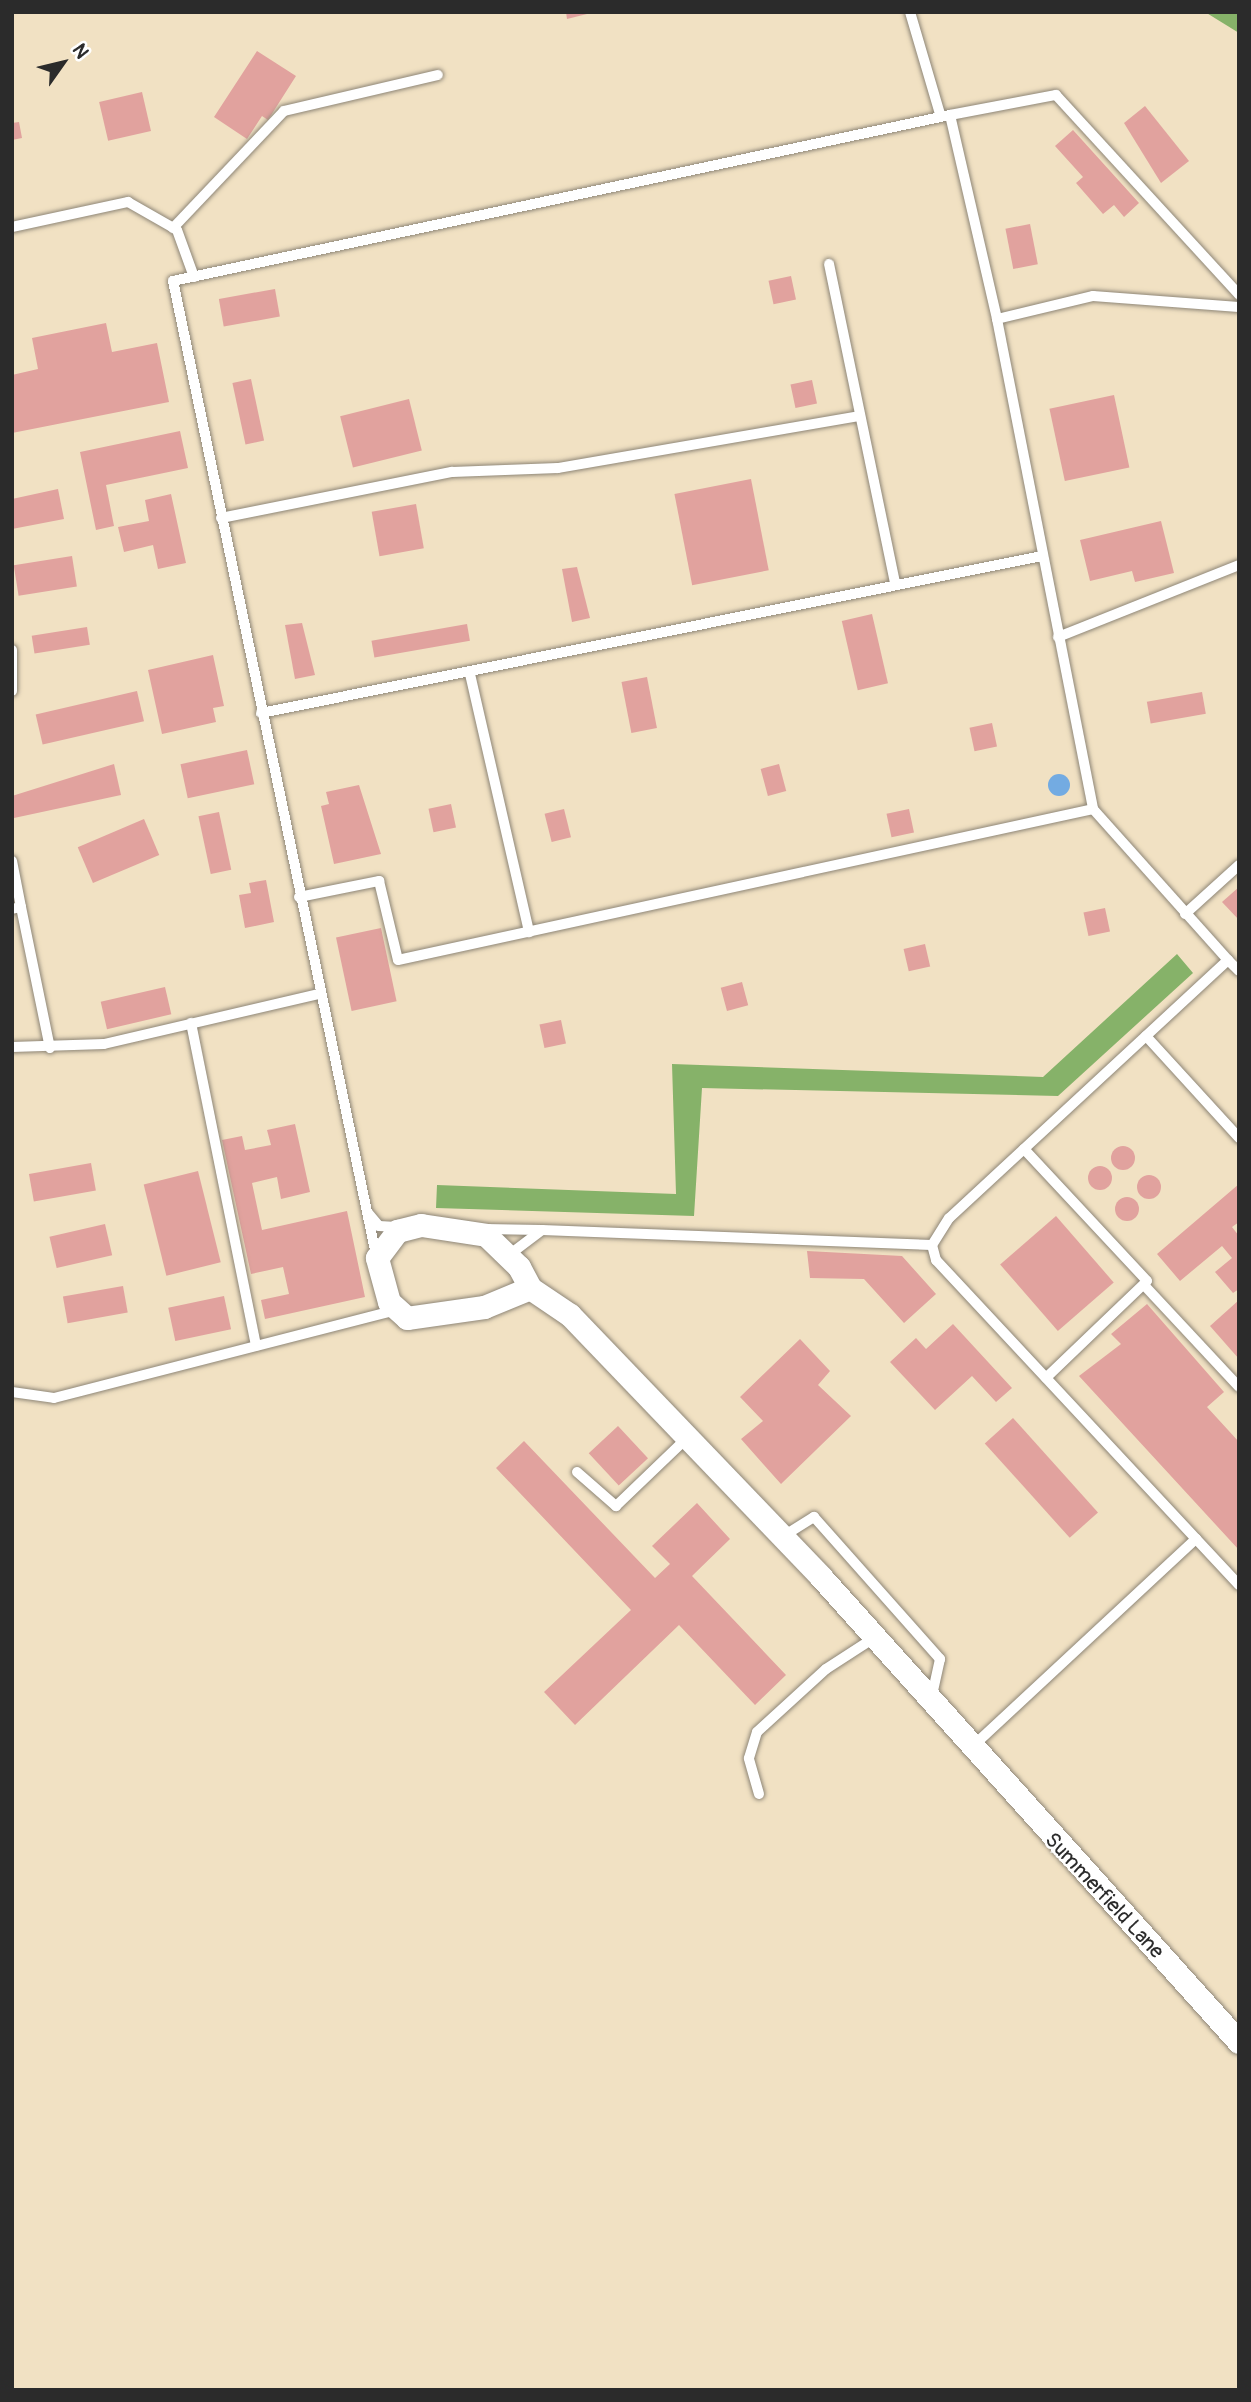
<!DOCTYPE html>
<html>
<head>
<meta charset="utf-8">
<style>
	body { margin:0 }
	#map { position:relative; width:1251px; height:2402px; overflow:hidden; background:#f1e1c3; font-family:Pangolin,sans-serif }
	div>[style] { position:absolute }
	.forest>* { inset:0; background:#86b269 }
	.water>* { inset:0; background:#73abe2 }
	.round { border-radius:50% }
	.building>* { inset:0; background:#e1a29e; transform-origin:0 0 }
	.roads { filter:drop-shadow(0 0 2px #8e8677) drop-shadow(0 0 2px #8e8677) }
	.service>* { height:10px; margin:-5px; padding:0 5px; transform-origin:5px; border-radius:5px; background:#fff }
	.minor>* { height:23px; margin:-11.5px; padding:0 11.5px; transform-origin:11.5px; border-radius:11.5px; background:#fff }
	span { translate:-50% -50%; white-space:nowrap; text-align:center; line-height:1.15; -webkit-text-stroke:5px #fff; paint-order:stroke }
	.street-label { font-size:21px; color:#2b2b2b }
	.frame { position:absolute; inset:0; border:14px solid #2b2b2b; pointer-events:none }
	.north { position:absolute; left:28px; top:28px; width:70px; height:70px; -webkit-text-stroke:5px #fff; paint-order:stroke; rotate:56deg; font-size:19px; font-weight:700; line-height:28px; text-align:center; color:#2b2b2b }
	.north::after { content:''; display:block; margin:auto; width:24px; height:32px; background:#2b2b2b; clip-path:polygon(50% 0,100% 100%,50% 72%,0 100%) }
</style>
</head>
<body>
<div id="map">
	<div class="forest">
		<div style="clip-path:polygon(1205px 12px,1239px 12px,1239px 33px)"></div>
		<div style="clip-path:polygon(1177px 954px,1193px 973px,1058px 1096px,702px 1088px,694px 1216px,436px 1208px,437px 1185px,676px 1194px,672px 1064px,1043px 1077px)"></div>
	</div>
	<div class="water">
		<div class="round" style="left:1048px;top:774px;width:22px;height:22px"></div>
	</div>
	<div class="building">
		<div style="clip-path:polygon(566px 12px,591px 12px,591px 13px,567px 19px)"></div>
		<div style="clip-path:polygon(257px 51px,296px 76px,268px 120px,262px 116px,247px 139px,214px 117px)"></div>
		<div style="left:142px;top:92px;width:40px;height:44px;rotate:77deg"></div>
		<div style="clip-path:polygon(1145px 106px,1189px 161px,1161px 183px,1124px 123px)"></div>
		<div style="clip-path:polygon(19px 122px,22px 138px,12px 140px,12px 123px)"></div>
		<div style="clip-path:polygon(1073px 130px,1139px 203px,1124px 217px,1114px 205px,1103px 214px,1076px 183px,1083px 177px,1055px 146px)"></div>
		<div style="left:1030px;top:224px;width:41px;height:25px;rotate:79deg"></div>
		<div style="left:791px;top:276px;width:24px;height:23px;rotate:78deg"></div>
		<div style="left:275px;top:289px;width:28px;height:57px;rotate:80deg"></div>
		<div style="clip-path:polygon(106px 323px,112px 352px,157px 343px,169px 402px,12px 433px,12px 375px,38px 369px,32px 338px)"></div>
		<div style="left:251px;top:379px;width:63px;height:19px;rotate:78deg"></div>
		<div style="left:812px;top:380px;width:24px;height:22px;rotate:78deg"></div>
		<div style="left:1114px;top:395px;width:74px;height:66px;rotate:78deg"></div>
		<div style="left:409px;top:399px;width:53px;height:71px;rotate:76deg"></div>
		<div style="clip-path:polygon(180px 431px,188px 468px,106px 485px,114px 526px,96px 530px,80px 452px)"></div>
		<div style="left:751px;top:479px;width:93px;height:78px;rotate:79deg"></div>
		<div style="clip-path:polygon(58px 489px,64px 519px,12px 529px,12px 499px)"></div>
		<div style="clip-path:polygon(171px 494px,186px 563px,158px 569px,153px 545px,124px 552px,118px 527px,149px 521px,145px 500px)"></div>
		<div style="left:416px;top:504px;width:45px;height:45px;rotate:80deg"></div>
		<div style="clip-path:polygon(1161px 521px,1174px 573px,1135px 582px,1132px 571px,1090px 581px,1080px 540px)"></div>
		<div style="left:72px;top:556px;width:31px;height:59px;rotate:81deg"></div>
		<div style="clip-path:polygon(577px 567px,590px 618px,572px 622px,562px 569px)"></div>
		<div style="left:872px;top:614px;width:71px;height:31px;rotate:77deg"></div>
		<div style="clip-path:polygon(302px 623px,315px 675px,295px 679px,285px 625px)"></div>
		<div style="left:467px;top:624px;width:17px;height:97px;rotate:80deg"></div>
		<div style="left:87px;top:627px;width:18px;height:56px;rotate:81deg"></div>
		<div style="clip-path:polygon(213px 655px,224px 706px,213px 708px,216px 722px,162px 734px,148px 670px)"></div>
		<div style="left:647px;top:677px;width:52px;height:26px;rotate:79deg"></div>
		<div style="left:137px;top:691px;width:31px;height:104px;rotate:77deg"></div>
		<div style="left:1202px;top:692px;width:22px;height:56px;rotate:80deg"></div>
		<div style="left:992px;top:723px;width:24px;height:23px;rotate:78deg"></div>
		<div style="left:247px;top:750px;width:35px;height:68px;rotate:78deg"></div>
		<div style="clip-path:polygon(114px 764px,121px 795px,14px 818px,12px 796px)"></div>
		<div style="left:779px;top:764px;width:28px;height:19px;rotate:75deg"></div>
		<div style="clip-path:polygon(359px 785px,381px 854px,334px 864px,321px 806px,329px 804px,326px 792px)"></div>
		<div style="left:451px;top:804px;width:24px;height:23px;rotate:78deg"></div>
		<div style="left:564px;top:809px;width:29px;height:20px;rotate:76deg"></div>
		<div style="left:909px;top:809px;width:24px;height:23px;rotate:78deg"></div>
		<div style="left:219px;top:812px;width:59px;height:21px;rotate:78deg"></div>
		<div style="left:144px;top:819px;width:39px;height:72px;rotate:67deg"></div>
		<div style="clip-path:polygon(266px 880px,274px 922px,245px 928px,239px 895px,251px 893px,249px 883px)"></div>
		<div style="clip-path:polygon(1239px 887px,1239px 920px,1222px 902px)"></div>
		<div style="left:1105px;top:908px;width:24px;height:22px;rotate:78deg"></div>
		<div style="left:381px;top:928px;width:75px;height:46px;rotate:78deg"></div>
		<div style="left:925px;top:944px;width:23px;height:22px;rotate:77deg"></div>
		<div style="left:742px;top:982px;width:24px;height:22px;rotate:75deg"></div>
		<div style="left:165px;top:987px;width:28px;height:66px;rotate:77deg"></div>
		<div style="left:561px;top:1020px;width:24px;height:22px;rotate:78deg"></div>
		<div style="clip-path:polygon(295px 1124px,310px 1192px,281px 1199px,277px 1177px,252px 1183px,262px 1230px,347px 1211px,365px 1297px,265px 1319px,261px 1300px,289px 1294px,283px 1267px,251px 1274px,222px 1140px,242px 1136px,245px 1150px,271px 1145px,267px 1130px)"></div>
		<div class="round" style="left:1111px;top:1146px;width:24px;height:24px"></div>
		<div style="left:91px;top:1163px;width:28px;height:63px;rotate:80deg"></div>
		<div class="round" style="left:1088px;top:1166px;width:24px;height:24px"></div>
		<div style="left:198px;top:1171px;width:94px;height:56px;rotate:76deg"></div>
		<div class="round" style="left:1137px;top:1175px;width:24px;height:24px"></div>
		<div style="clip-path:polygon(1239px 1184px,1239px 1222px,1232px 1227px,1239px 1236px,1239px 1289px,1233px 1293px,1215px 1272px,1232px 1258px,1222px 1246px,1180px 1281px,1157px 1254px)"></div>
		<div class="round" style="left:1115px;top:1197px;width:24px;height:24px"></div>
		<div style="left:1056px;top:1216px;width:88px;height:74px;rotate:49deg"></div>
		<div style="left:105px;top:1224px;width:32px;height:57px;rotate:77deg"></div>
		<div style="clip-path:polygon(807px 1251px,902px 1256px,936px 1294px,904px 1323px,864px 1279px,810px 1278px)"></div>
		<div style="left:123px;top:1286px;width:27px;height:61px;rotate:80deg"></div>
		<div style="left:224px;top:1296px;width:34px;height:57px;rotate:78deg"></div>
		<div style="clip-path:polygon(1239px 1300px,1239px 1359px,1210px 1326px)"></div>
		<div style="clip-path:polygon(1147px 1304px,1224px 1392px,1207px 1407px,1239px 1442px,1239px 1550px,1079px 1376px,1121px 1344px,1111px 1334px)"></div>
		<div style="clip-path:polygon(953px 1324px,1012px 1388px,996px 1402px,972px 1376px,935px 1410px,890px 1362px,916px 1338px,926px 1349px)"></div>
		<div style="clip-path:polygon(800px 1339px,830px 1371px,818px 1385px,851px 1416px,781px 1484px,741px 1439px,763px 1421px,740px 1397px)"></div>
		<div style="left:1013px;top:1418px;width:127px;height:38px;rotate:48deg"></div>
		<div style="left:618px;top:1426px;width:44px;height:40px;rotate:47deg"></div>
		<div style="clip-path:polygon(524px 1441px,655px 1578px,670px 1564px,652px 1546px,697px 1503px,730px 1539px,692px 1576px,786px 1675px,755px 1705px,679px 1625px,575px 1725px,544px 1692px,631px 1610px,496px 1468px)"></div>
	</div>
	<div class="roads">
		<div class="service">
			<div style="left:910px;top:12px;width:109px;rotate:73.6deg"></div>
			<div style="left:950px;top:115px;width:108px;rotate:-10.7deg"></div>
			<div style="left:1056px;top:95px;width:271px;rotate:47.5deg"></div>
			<div style="left:12px;top:227px;width:119px;rotate:-12.2deg"></div>
			<div style="left:128px;top:202px;width:56px;rotate:29.7deg"></div>
			<div style="left:177px;top:230px;width:50px;rotate:70.1deg"></div>
			<div style="left:173px;top:228px;width:161px;rotate:-46.5deg"></div>
			<div style="left:284px;top:111px;width:158px;rotate:-13.2deg"></div>
			<div style="left:829px;top:264px;width:326px;rotate:78.3deg"></div>
			<div style="left:997px;top:319px;width:99px;rotate:-13.5deg"></div>
			<div style="left:1093px;top:296px;width:146px;rotate:4.3deg"></div>
			<div style="left:221px;top:518px;width:236px;rotate:-11.3deg"></div>
			<div style="left:452px;top:472px;width:106px;rotate:-2.2deg"></div>
			<div style="left:558px;top:468px;width:306px;rotate:-9.8deg"></div>
			<div style="left:1058px;top:637px;width:195px;rotate:-21.7deg"></div>
			<div style="left:12px;top:650px;width:41px;rotate:90deg"></div>
			<div style="left:470px;top:674px;width:265px;rotate:77.1deg"></div>
			<div style="left:261px;top:713px;width:797px;rotate:-11.37deg"></div>
			<div style="left:12px;top:861px;width:47px;rotate:78.9deg"></div>
			<div style="left:299px;top:897px;width:82px;rotate:-11.3deg"></div>
			<div style="left:379px;top:881px;width:81px;rotate:76.5deg"></div>
			<div style="left:398px;top:960px;width:711px;rotate:-12.26deg"></div>
			<div style="left:12px;top:909px;width:9px;rotate:-13deg"></div>
			<div style="left:21px;top:907px;width:144px;rotate:78.4deg"></div>
			<div style="left:1185px;top:914px;width:73px;rotate:-42.2deg"></div>
			<div style="left:1239px;top:971px;width:16px;rotate:-135deg"></div>
			<div style="left:1228px;top:960px;width:380px;rotate:137.2deg"></div>
			<div style="left:949px;top:1218px;width:32px;rotate:122deg"></div>
			<div style="left:932px;top:1245px;width:16px;rotate:75deg"></div>
			<div style="left:936px;top:1260px;width:444px;rotate:47deg"></div>
			<div style="left:191px;top:1023px;width:329px;rotate:78.6deg"></div>
			<div style="left:1146px;top:1036px;width:138px;rotate:47.6deg"></div>
			<div style="left:12px;top:1047px;width:92px;rotate:-1.9deg"></div>
			<div style="left:104px;top:1044px;width:221px;rotate:-13.1deg"></div>
			<div style="left:1024px;top:1149px;width:180px;rotate:47deg"></div>
			<div style="left:1147px;top:1281px;width:140px;rotate:136.2deg"></div>
			<div style="left:368px;top:1213px;width:17px;rotate:50deg"></div>
			<div style="left:379px;top:1226px;width:18px;rotate:3deg"></div>
			<div style="left:484px;top:1229px;width:58px;rotate:1deg"></div>
			<div style="left:542px;top:1230px;width:41px;rotate:142.9deg"></div>
			<div style="left:542px;top:1230px;width:390px;rotate:2.2deg"></div>
			<div style="left:376px;top:1255px;width:995px;rotate:-101.77deg"></div>
			<div style="left:173px;top:281px;width:795px;rotate:-12.06deg"></div>
			<div style="left:950px;top:115px;width:209px;rotate:77deg"></div>
			<div style="left:997px;top:319px;width:499px;rotate:78.9deg"></div>
			<div style="left:1093px;top:809px;width:203px;rotate:48.2deg"></div>
			<div style="left:1144px;top:1285px;width:139px;rotate:47deg"></div>
			<div style="left:12px;top:1392px;width:42px;rotate:8.1deg"></div>
			<div style="left:54px;top:1398px;width:354px;rotate:-14.4deg"></div>
			<div style="left:577px;top:1472px;width:52px;rotate:41.1deg"></div>
			<div style="left:616px;top:1506px;width:98px;rotate:-43.8deg"></div>
			<div style="left:782px;top:1537px;width:38px;rotate:-32deg"></div>
			<div style="left:814px;top:1517px;width:190px;rotate:48.4deg"></div>
			<div style="left:940px;top:1659px;width:42px;rotate:102.4deg"></div>
			<div style="left:972px;top:1747px;width:306px;rotate:-42.9deg"></div>
			<div style="left:759px;top:1794px;width:37px;rotate:-106deg"></div>
			<div style="left:749px;top:1758px;width:27px;rotate:-73deg"></div>
			<div style="left:757px;top:1732px;width:93px;rotate:-42.4deg"></div>
			<div style="left:826px;top:1669px;width:57px;rotate:-32.9deg"></div>
		</div>
		<div class="minor">
			<div style="left:421px;top:1225px;width:66px;rotate:8.7deg"></div>
			<div style="left:486px;top:1235px;width:46px;rotate:44.1deg"></div>
			<div style="left:519px;top:1267px;width:24px;rotate:62deg"></div>
			<div style="left:530px;top:1288px;width:50px;rotate:157.6deg"></div>
			<div style="left:484px;top:1307px;width:78px;rotate:171.9deg"></div>
			<div style="left:407px;top:1318px;width:24px;rotate:-138deg"></div>
			<div style="left:389px;top:1302px;width:46px;rotate:-105.3deg"></div>
			<div style="left:377px;top:1258px;width:34px;rotate:-53deg"></div>
			<div style="left:397px;top:1231px;width:25px;rotate:-14deg"></div>
			<div style="left:530px;top:1288px;width:48px;rotate:34deg"></div>
			<div style="left:570px;top:1315px;width:363px;rotate:46.2deg"></div>
			<div style="left:821px;top:1577px;width:625px;rotate:48.05deg"></div>
		</div>
	</div>
	<div class="street-label">
		<span style="left:1104px;top:1896px;rotate:47deg">Summerfield Lane</span>
	</div>
	<div class="frame"></div>
	<div class="north">N</div>
</div>
</body>
</html>
